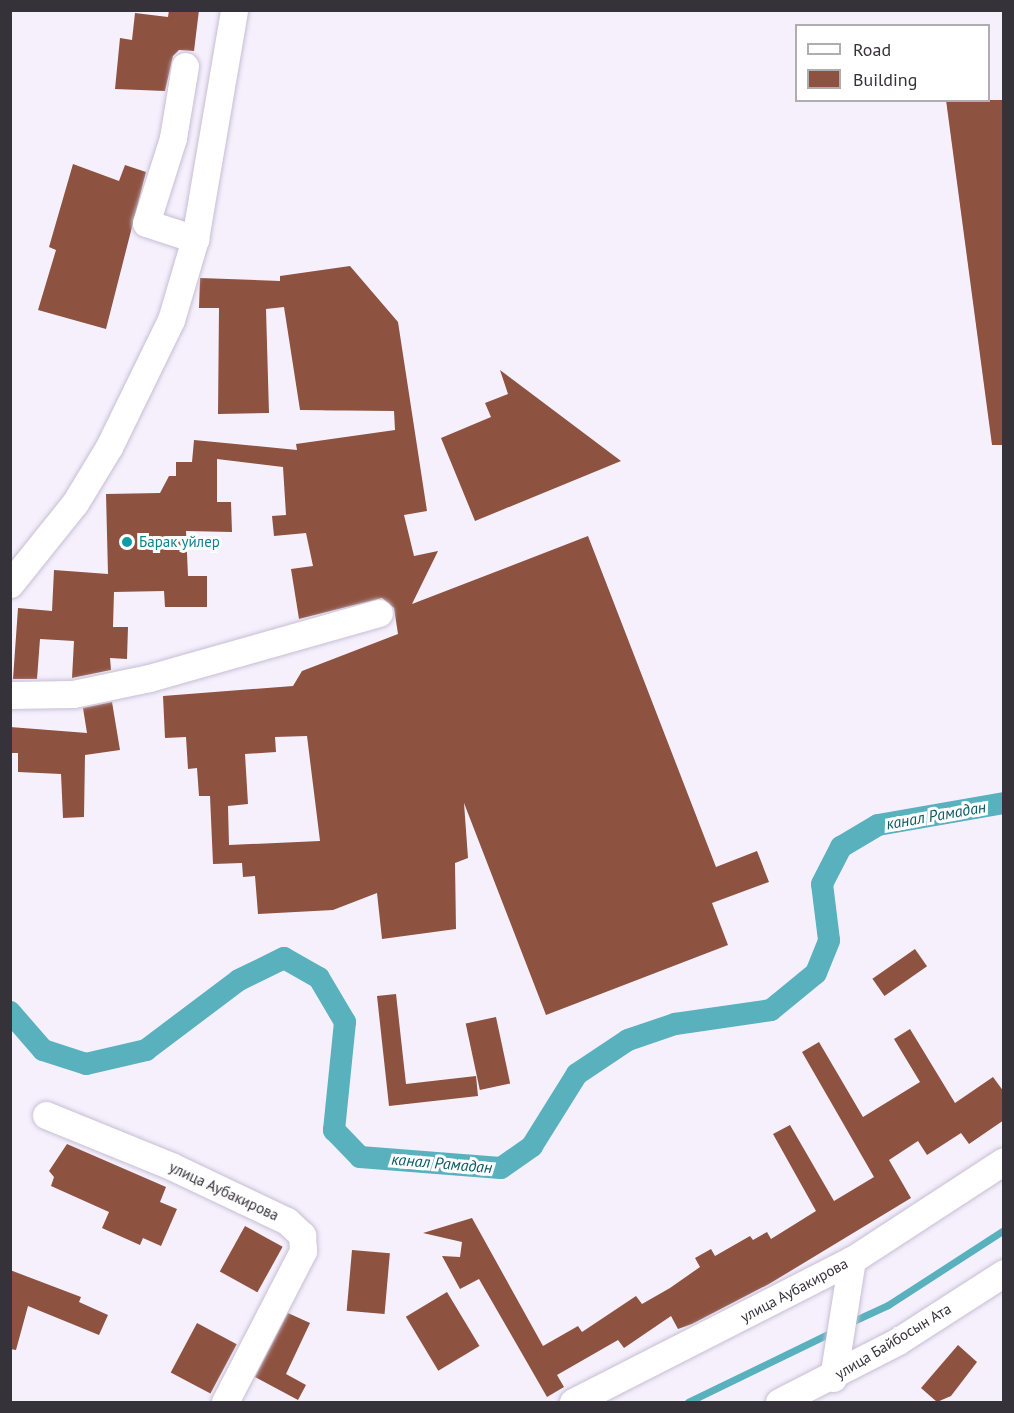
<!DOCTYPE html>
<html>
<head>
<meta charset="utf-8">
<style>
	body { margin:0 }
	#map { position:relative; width:1014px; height:1413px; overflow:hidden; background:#f6f0fd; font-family:"PT Sans",sans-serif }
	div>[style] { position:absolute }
	.stream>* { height:7px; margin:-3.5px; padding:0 3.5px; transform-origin:3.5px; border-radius:3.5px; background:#59b1be }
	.canal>* { height:22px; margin:-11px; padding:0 11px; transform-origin:11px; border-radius:11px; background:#59b1be }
	.building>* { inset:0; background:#8e5240; transform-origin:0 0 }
	.roads { filter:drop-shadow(0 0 2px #c7bed3) drop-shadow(0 0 2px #c7bed3) }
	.minor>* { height:27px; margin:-13.5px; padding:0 13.5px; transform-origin:13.5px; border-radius:13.5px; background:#fff }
	.dots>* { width:16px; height:16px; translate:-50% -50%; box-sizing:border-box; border:3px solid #fff; border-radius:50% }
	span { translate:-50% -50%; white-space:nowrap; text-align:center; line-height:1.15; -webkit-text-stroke:6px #fff; paint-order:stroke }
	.culture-label { font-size:15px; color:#0d838f }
	.left { translate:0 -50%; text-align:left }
	.street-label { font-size:15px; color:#36323a }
	.water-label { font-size:16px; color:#0c5963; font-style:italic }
	.frame { position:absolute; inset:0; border:12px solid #36323a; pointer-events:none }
	.legend { position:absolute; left:795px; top:24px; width:195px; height:78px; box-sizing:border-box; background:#fff; border:2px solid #afadb0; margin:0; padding:8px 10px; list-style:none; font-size:18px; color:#36323a }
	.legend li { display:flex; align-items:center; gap:12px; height:30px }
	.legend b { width:30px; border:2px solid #afadb0 }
</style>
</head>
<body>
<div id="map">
	<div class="stream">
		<div style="left:849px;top:1323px;width:43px;rotate:-24.8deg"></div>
		<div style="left:888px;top:1305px;width:138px;rotate:-32.9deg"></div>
		<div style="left:688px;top:1402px;width:162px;rotate:-25.9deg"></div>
	</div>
	<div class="canal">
		<div style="left:10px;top:1012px;width:50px;rotate:49deg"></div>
		<div style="left:43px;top:1050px;width:45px;rotate:18deg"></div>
		<div style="left:86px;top:1064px;width:62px;rotate:-13.1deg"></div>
		<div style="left:146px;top:1050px;width:116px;rotate:-37deg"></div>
		<div style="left:239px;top:980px;width:50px;rotate:-26.1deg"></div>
		<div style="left:284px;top:958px;width:40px;rotate:29.7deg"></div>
		<div style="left:319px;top:978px;width:51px;rotate:59.4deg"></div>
		<div style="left:345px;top:1022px;width:109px;rotate:95.8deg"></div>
		<div style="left:334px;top:1130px;width:37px;rotate:46deg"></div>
		<div style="left:360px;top:1157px;width:141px;rotate:4.5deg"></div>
		<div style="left:501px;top:1168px;width:38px;rotate:-35deg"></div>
		<div style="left:532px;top:1146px;width:85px;rotate:-58deg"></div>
		<div style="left:577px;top:1074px;width:61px;rotate:-33.7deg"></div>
		<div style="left:628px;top:1040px;width:50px;rotate:-18.8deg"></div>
		<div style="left:675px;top:1024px;width:97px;rotate:-8.3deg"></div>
		<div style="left:771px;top:1010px;width:58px;rotate:-39.4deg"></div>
		<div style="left:816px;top:973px;width:35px;rotate:-68deg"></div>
		<div style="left:829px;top:940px;width:56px;rotate:-97.1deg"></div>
		<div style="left:822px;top:884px;width:42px;rotate:-62.8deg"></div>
		<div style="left:841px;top:847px;width:43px;rotate:-30.7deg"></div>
		<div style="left:878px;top:825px;width:128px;rotate:-9.9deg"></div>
	</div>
	<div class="building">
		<div style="clip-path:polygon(169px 10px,199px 10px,194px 51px,179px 50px,173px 56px,165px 91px,115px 89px,120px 38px,132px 40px,135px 13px,168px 17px)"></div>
		<div style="clip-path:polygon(946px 100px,1004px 100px,1004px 445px,992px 445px)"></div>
		<div style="clip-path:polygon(73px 164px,119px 181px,125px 165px,146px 172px,106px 329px,38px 310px,56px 250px,49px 247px)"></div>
		<div style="clip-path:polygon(evenodd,350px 266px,398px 322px,427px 511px,404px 515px,414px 556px,438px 551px,412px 604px,588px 536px,716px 867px,757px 851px,769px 882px,712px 903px,728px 945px,546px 1015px,464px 803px,468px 858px,455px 863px,456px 929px,382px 939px,377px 893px,333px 910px,258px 914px,255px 876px,243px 877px,242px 863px,213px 864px,210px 796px,199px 796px,197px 768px,188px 769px,186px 737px,165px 738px,163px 696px,293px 686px,302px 671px,398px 634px,394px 608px,382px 598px,299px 619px,291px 569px,313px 566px,306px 533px,274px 536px,272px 516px,286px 515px,283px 467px,217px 459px,217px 502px,231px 502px,232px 532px,186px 531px,188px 576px,207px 576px,207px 607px,165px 607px,164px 591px,114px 592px,113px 627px,128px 627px,127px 659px,110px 658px,111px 670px,72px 678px,74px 641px,40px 639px,37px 679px,13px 679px,18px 608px,52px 611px,54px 570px,108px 574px,106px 494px,160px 493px,169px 476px,176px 476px,176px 462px,192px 462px,194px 440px,297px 450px,296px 444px,395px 430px,394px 411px,300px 410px,284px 307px,266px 309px,269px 413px,218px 414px,219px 308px,199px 308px,200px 278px,280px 281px,280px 276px,350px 266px,307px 736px,320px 841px,229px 845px,228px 806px,248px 804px,245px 754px,276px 752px,275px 737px,307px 736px)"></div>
		<div style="clip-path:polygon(500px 370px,621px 461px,475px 521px,441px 438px,491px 417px,485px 403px,508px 394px)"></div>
		<div style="clip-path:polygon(112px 702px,120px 750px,85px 755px,84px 817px,63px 818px,61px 774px,18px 772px,18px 753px,10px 753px,10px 727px,87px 733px,83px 708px)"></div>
		<div style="left:915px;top:949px;width:21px;height:52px;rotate:55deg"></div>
		<div style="clip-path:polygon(396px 994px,406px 1084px,476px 1076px,478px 1096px,389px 1106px,377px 996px)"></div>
		<div style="left:496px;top:1017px;width:68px;height:31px;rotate:78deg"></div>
		<div style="clip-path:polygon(910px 1029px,955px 1103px,993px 1077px,1004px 1092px,1004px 1120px,969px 1144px,961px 1133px,927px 1155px,918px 1141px,889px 1160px,911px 1198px,769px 1284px,692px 1324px,678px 1329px,671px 1316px,624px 1348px,618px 1340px,557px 1375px,564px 1387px,547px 1397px,479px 1279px,460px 1289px,442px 1256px,460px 1257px,462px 1242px,423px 1233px,472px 1218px,543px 1346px,578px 1326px,582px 1332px,636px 1296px,642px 1304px,670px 1288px,700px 1267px,695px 1258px,711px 1249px,715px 1256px,750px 1236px,753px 1240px,767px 1232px,771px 1239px,816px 1211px,773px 1134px,790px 1125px,834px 1201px,874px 1177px,802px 1052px,819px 1042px,863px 1117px,920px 1082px,894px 1039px)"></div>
		<div style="clip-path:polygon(67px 1144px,166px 1187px,160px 1202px,177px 1209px,161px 1246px,143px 1238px,140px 1245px,102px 1228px,109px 1212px,51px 1186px,54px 1177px,49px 1171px)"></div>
		<div style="left:245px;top:1226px;width:43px;height:52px;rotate:29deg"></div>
		<div style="left:352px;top:1250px;width:38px;height:61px;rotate:5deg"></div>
		<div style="clip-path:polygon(10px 1270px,81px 1297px,79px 1302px,108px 1315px,99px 1335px,28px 1306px,16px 1350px,10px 1349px)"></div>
		<div style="left:447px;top:1292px;width:63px;height:48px;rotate:59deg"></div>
		<div style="clip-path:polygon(288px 1313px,310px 1323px,286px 1374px,306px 1385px,298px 1400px,255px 1377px)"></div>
		<div style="left:197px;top:1323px;width:45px;height:56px;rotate:28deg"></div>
		<div style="clip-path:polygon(958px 1345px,977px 1362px,951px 1396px,937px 1402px,921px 1388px)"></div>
	</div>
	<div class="roads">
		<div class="minor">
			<div style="left:185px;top:66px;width:73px;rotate:99.5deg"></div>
			<div style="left:173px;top:138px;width:89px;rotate:107.6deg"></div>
			<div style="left:146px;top:223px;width:52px;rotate:18.1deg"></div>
			<div style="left:10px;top:584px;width:104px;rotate:-51.3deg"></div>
			<div style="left:75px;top:503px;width:66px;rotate:-58.7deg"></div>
			<div style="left:109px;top:447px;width:141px;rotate:-64deg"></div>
			<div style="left:171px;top:320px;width:84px;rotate:-73.5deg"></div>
			<div style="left:195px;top:239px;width:232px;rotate:-80.3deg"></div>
			<div style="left:10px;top:695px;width:63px;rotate:-0.9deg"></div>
			<div style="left:73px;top:694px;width:78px;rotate:-11.9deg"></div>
			<div style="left:149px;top:678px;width:239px;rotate:-15.8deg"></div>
			<div style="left:46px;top:1115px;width:135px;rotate:22.2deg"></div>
			<div style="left:171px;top:1166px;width:128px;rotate:25.4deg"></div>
			<div style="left:287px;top:1221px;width:21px;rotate:43deg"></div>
			<div style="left:302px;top:1235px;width:16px;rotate:86deg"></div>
			<div style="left:303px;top:1251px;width:170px;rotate:117.3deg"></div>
			<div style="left:833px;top:1378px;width:120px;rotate:-80.9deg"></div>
			<div style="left:573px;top:1402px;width:313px;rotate:-27deg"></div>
			<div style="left:852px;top:1260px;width:181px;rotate:-33.1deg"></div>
			<div style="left:779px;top:1402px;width:134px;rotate:-27.1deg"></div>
			<div style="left:898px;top:1341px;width:126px;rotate:-32.7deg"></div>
		</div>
	</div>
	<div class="dots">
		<div style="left:127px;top:542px;background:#0f9aa8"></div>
	</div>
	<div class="culture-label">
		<span class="left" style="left:139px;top:542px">Барак уйлер</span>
	</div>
	<div class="street-label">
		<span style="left:224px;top:1191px;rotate:25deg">улица Аубакирова</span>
		<span style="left:794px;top:1290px;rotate:-28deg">улица Аубакирова</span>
		<span style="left:893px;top:1341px;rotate:-31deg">улица Байбосын Ата</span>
	</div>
	<div class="water-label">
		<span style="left:936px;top:815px;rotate:-10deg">канал Рамадан</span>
		<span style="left:442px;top:1163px;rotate:5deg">канал Рамадан</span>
	</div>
	<div class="frame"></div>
	<ul class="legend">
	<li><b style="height:8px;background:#fff"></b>Road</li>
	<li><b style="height:16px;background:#8e5240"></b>Building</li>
	</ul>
</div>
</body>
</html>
